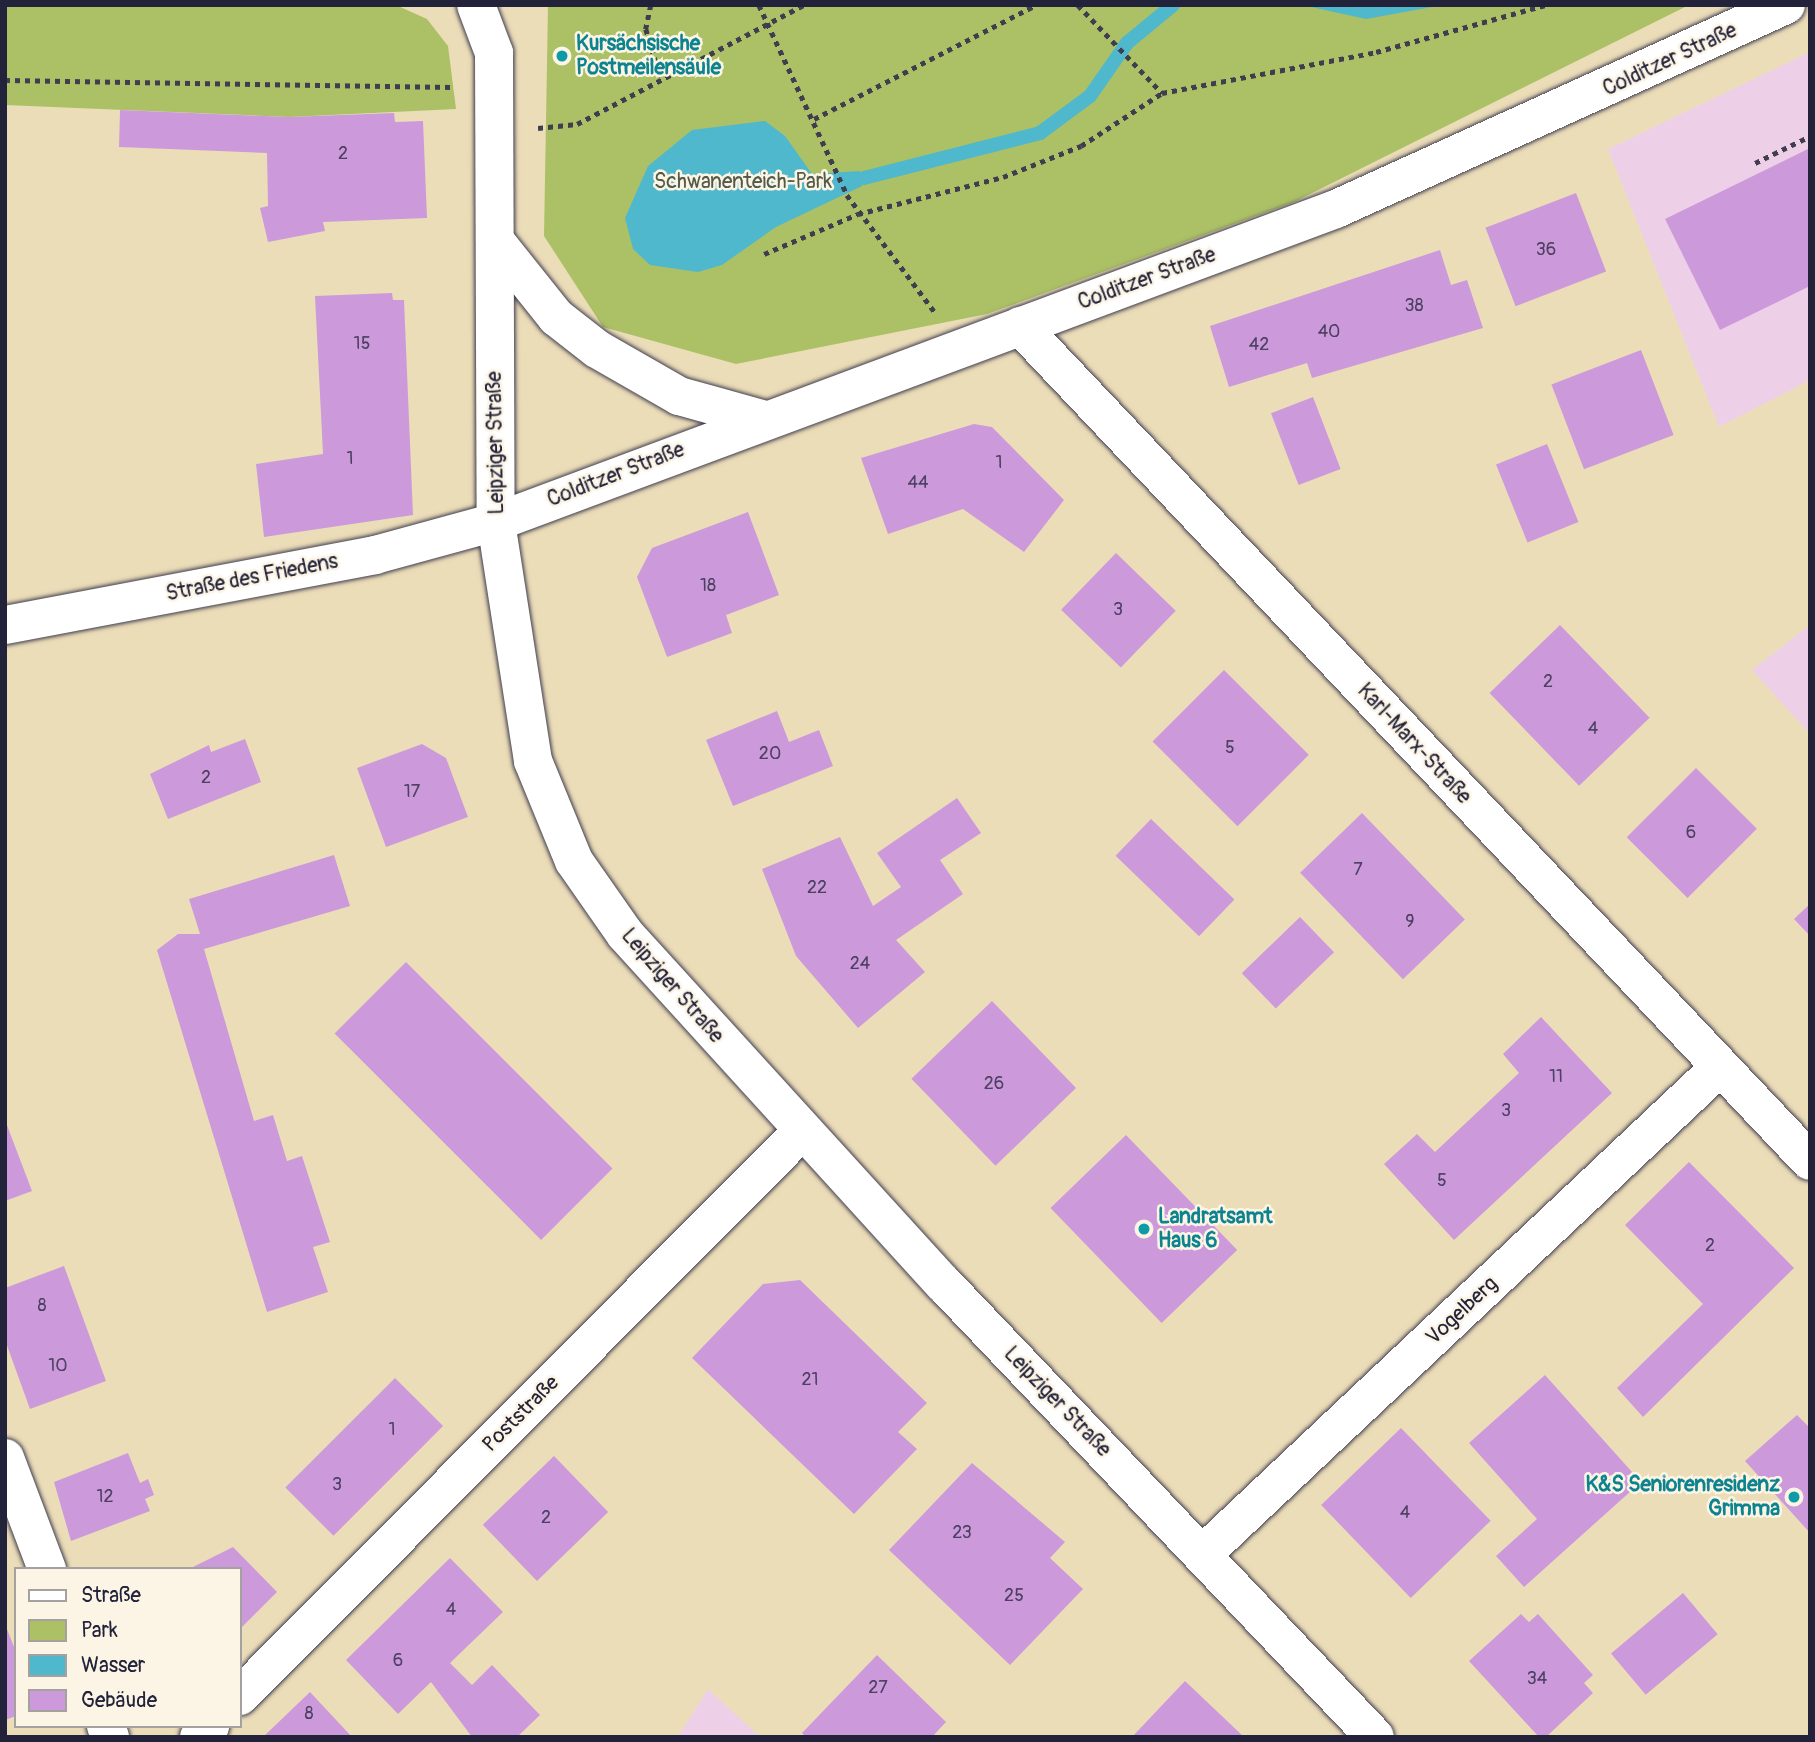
<!DOCTYPE html>
<html>
<head>
<meta charset="utf-8">
<style>
	body { margin:0 }
	#map { position:relative; width:1815px; height:1742px; overflow:hidden; background:#ecddb9; font-family:Pangolin,sans-serif }
	div>[style] { position:absolute }
	.built>* { inset:0; background:#edd0e8 }
	.green>* { inset:0; background:#acc166 }
	.water>* { inset:0; background:#4fb8cc }
	.stream>* { height:14px; margin:-7px; padding:0 7px; transform-origin:7px; border-radius:7px; background:#4fb8cc }
	.building>* { inset:0; background:#cc9adb; transform-origin:0 0 }
	.path>* { height:4.5px; margin-top:-2.25px; transform-origin:0; background:repeating-linear-gradient(90deg,#403e4e 0 5px,transparent 0 10px) }
	.roads { filter:drop-shadow(0 0 2px #403e4e) drop-shadow(0 0 2px #403e4e) }
	.minor>* { height:38px; margin:-19px; padding:0 19px; transform-origin:19px; border-radius:19px; background:#fff }
	.tertiary>* { height:38px; margin:-19px; padding:0 19px; transform-origin:19px; border-radius:19px; background:#fff }
	.secondary>* { height:38px; margin:-19px; padding:0 19px; transform-origin:19px; border-radius:19px; background:#fff }
	.primary>* { height:38px; margin:-19px; padding:0 19px; transform-origin:19px; border-radius:19px; background:#fff }
	.dots>* { width:19px; height:19px; translate:-50% -50%; box-sizing:border-box; border:4px solid #fcf5e5; border-radius:50% }
	span { translate:-50% -50%; white-space:nowrap; text-align:center; line-height:1.15; -webkit-text-stroke:5px #fcf5e5; paint-order:stroke }
	.number-label { font-size:18px; color:#4c4063 }
	.number-label span { -webkit-text-stroke-width:0 }
	.culture-label { font-size:21px; color:#0d838f; font-weight:700 }
	.left { translate:0 -50%; text-align:left }
	.right { translate:-100% -50%; text-align:right }
	.street-label { font-size:21px; color:#22223b }
	.park-label { font-size:21px; color:#525a4a }
	.frame { position:absolute; inset:0; border:7px solid #22223b; pointer-events:none }
	.legend { position:absolute; left:14px; top:1567px; width:228px; height:161px; box-sizing:border-box; background:#fcf5e5; border:2px solid #a5a1a1; margin:0; padding:9px 12px; list-style:none; font-size:21px; color:#22223b }
	.legend li { display:flex; align-items:center; gap:14px; height:35px }
	.legend b { width:35px; border:2px solid #a5a1a1 }
</style>
</head>
<body>
<div id="map">
	<div class="built">
		<div style="clip-path:polygon(1810px 52px,1810px 380px,1719px 427px,1608px 149px)"></div>
		<div style="clip-path:polygon(1810px 625px,1810px 734px,1752px 670px)"></div>
		<div style="clip-path:polygon(708px 1689px,760px 1737px,678px 1737px)"></div>
	</div>
	<div class="green">
		<div style="clip-path:polygon(5px 5px,398px 6px,427px 19px,448px 46px,456px 109px,289px 117px,5px 105px)"></div>
		<div style="clip-path:polygon(548px 5px,1689px 5px,1294px 202px,987px 314px,736px 364px,603px 327px,544px 236px)"></div>
	</div>
	<div class="water">
		<div style="clip-path:polygon(1302px 5px,1443px 5px,1366px 19px)"></div>
		<div style="clip-path:polygon(765px 121px,785px 136px,812px 174px,860px 171px,862px 186px,776px 227px,722px 265px,698px 272px,650px 265px,633px 249px,625px 218px,648px 166px,692px 130px)"></div>
	</div>
	<div class="stream">
		<div style="left:864px;top:178px;width:182px;rotate:-14.3deg"></div>
		<div style="left:1040px;top:133px;width:62px;rotate:-36.5deg"></div>
		<div style="left:1090px;top:96px;width:65px;rotate:-55.1deg"></div>
		<div style="left:1127px;top:43px;width:60px;rotate:-39.6deg"></div>
	</div>
	<div class="building">
		<div style="clip-path:polygon(120px 110px,289px 117px,394px 113px,395px 122px,423px 121px,427px 218px,323px 222px,325px 231px,268px 242px,260px 208px,268px 206px,267px 153px,119px 147px)"></div>
		<div style="clip-path:polygon(1810px 148px,1810px 286px,1720px 330px,1665px 219px)"></div>
		<div style="left:1576px;top:193px;width:84px;height:97px;rotate:69deg"></div>
		<div style="clip-path:polygon(1440px 250px,1451px 285px,1467px 280px,1483px 328px,1312px 378px,1307px 363px,1229px 387px,1210px 326px)"></div>
		<div style="clip-path:polygon(392px 293px,393px 300px,404px 300px,413px 515px,264px 537px,256px 464px,323px 454px,315px 296px)"></div>
		<div style="left:1641px;top:350px;width:91px;height:96px;rotate:69deg"></div>
		<div style="left:1313px;top:397px;width:77px;height:45px;rotate:69deg"></div>
		<div style="clip-path:polygon(974px 424px,992px 427px,1064px 500px,1024px 552px,963px 509px,888px 534px,861px 458px)"></div>
		<div style="left:1547px;top:444px;width:84px;height:55px;rotate:68deg"></div>
		<div style="clip-path:polygon(748px 512px,779px 595px,726px 615px,732px 633px,667px 657px,637px 577px,652px 548px)"></div>
		<div style="left:1116px;top:553px;width:83px;height:79px;rotate:44deg"></div>
		<div style="left:1560px;top:625px;width:129px;height:98px;rotate:46deg"></div>
		<div style="left:1224px;top:670px;width:120px;height:101px;rotate:45deg"></div>
		<div style="clip-path:polygon(777px 711px,789px 742px,819px 730px,833px 766px,733px 806px,706px 740px)"></div>
		<div style="clip-path:polygon(245px 739px,261px 782px,168px 819px,150px 774px,209px 745px,211px 752px)"></div>
		<div style="clip-path:polygon(422px 744px,446px 758px,468px 817px,386px 847px,357px 768px)"></div>
		<div style="left:1696px;top:768px;width:86px;height:98px;rotate:45deg"></div>
		<div style="clip-path:polygon(957px 798px,981px 833px,940px 860px,963px 894px,896px 940px,925px 972px,858px 1028px,796px 956px,762px 869px,840px 837px,873px 906px,901px 887px,877px 853px)"></div>
		<div style="left:1362px;top:813px;width:148px;height:86px;rotate:46deg"></div>
		<div style="left:1151px;top:819px;width:116px;height:51px;rotate:44deg"></div>
		<div style="clip-path:polygon(334px 855px,350px 906px,204px 949px,254px 1121px,273px 1115px,287px 1161px,302px 1156px,330px 1242px,313px 1247px,328px 1292px,267px 1312px,157px 950px,178px 934px,200px 934px,189px 899px)"></div>
		<div style="clip-path:polygon(1810px 904px,1810px 936px,1794px 919px)"></div>
		<div style="left:1300px;top:917px;width:49px;height:81px;rotate:46deg"></div>
		<div style="left:406px;top:962px;width:292px;height:101px;rotate:45deg"></div>
		<div style="left:992px;top:1001px;width:121px;height:112px;rotate:46deg"></div>
		<div style="clip-path:polygon(1541px 1017px,1612px 1093px,1454px 1240px,1384px 1164px,1417px 1134px,1435px 1152px,1519px 1073px,1503px 1054px)"></div>
		<div style="clip-path:polygon(5px 1120px,32px 1191px,5px 1201px)"></div>
		<div style="left:1126px;top:1135px;width:160px;height:105px;rotate:46deg"></div>
		<div style="clip-path:polygon(1689px 1162px,1794px 1268px,1643px 1417px,1617px 1388px,1703px 1304px,1625px 1225px)"></div>
		<div style="clip-path:polygon(64px 1266px,106px 1381px,30px 1409px,5px 1340px,5px 1288px)"></div>
		<div style="clip-path:polygon(800px 1280px,927px 1403px,898px 1432px,917px 1449px,854px 1514px,692px 1358px,763px 1284px)"></div>
		<div style="clip-path:polygon(1545px 1375px,1641px 1482px,1524px 1587px,1496px 1556px,1537px 1519px,1469px 1443px)"></div>
		<div style="left:395px;top:1378px;width:68px;height:155px;rotate:45deg"></div>
		<div style="clip-path:polygon(1797px 1415px,1810px 1428px,1810px 1533px,1745px 1461px)"></div>
		<div style="left:1401px;top:1428px;width:129px;height:111px;rotate:46deg"></div>
		<div style="clip-path:polygon(128px 1453px,140px 1483px,148px 1479px,154px 1495px,145px 1499px,150px 1511px,71px 1541px,54px 1482px)"></div>
		<div style="left:554px;top:1456px;width:78px;height:99px;rotate:46deg"></div>
		<div style="clip-path:polygon(972px 1463px,1065px 1542px,1050px 1558px,1083px 1589px,1010px 1665px,889px 1550px)"></div>
		<div style="clip-path:polygon(233px 1547px,277px 1592px,240px 1629px,240px 1569px,189px 1569px)"></div>
		<div style="clip-path:polygon(450px 1558px,503px 1612px,450px 1663px,472px 1685px,492px 1665px,540px 1715px,517px 1737px,472px 1737px,431px 1682px,398px 1714px,346px 1660px)"></div>
		<div style="left:1683px;top:1593px;width:54px;height:94px;rotate:50deg"></div>
		<div style="clip-path:polygon(1521px 1614px,1529px 1622px,1538px 1614px,1593px 1675px,1584px 1683px,1593px 1693px,1546px 1737px,1539px 1737px,1469px 1661px)"></div>
		<div style="clip-path:polygon(5px 1624px,16px 1652px,16px 1716px,5px 1720px)"></div>
		<div style="clip-path:polygon(877px 1655px,946px 1722px,932px 1737px,806px 1737px,802px 1733px)"></div>
		<div style="clip-path:polygon(1185px 1681px,1244px 1737px,1132px 1737px)"></div>
		<div style="clip-path:polygon(310px 1692px,352px 1737px,263px 1737px)"></div>
	</div>
	<div class="path">
		<div style="left:651px;top:5px;width:25px;rotate:102deg"></div>
		<div style="left:646px;top:29px;width:50px;rotate:73.7deg"></div>
		<div style="left:759px;top:5px;width:209px;rotate:65.1deg"></div>
		<div style="left:847px;top:195px;width:146px;rotate:53.1deg"></div>
		<div style="left:1078px;top:5px;width:122px;rotate:46.3deg"></div>
		<div style="left:5px;top:80px;width:447px;rotate:0.9deg"></div>
		<div style="left:814px;top:119px;width:250px;rotate:-27.2deg"></div>
		<div style="left:538px;top:128px;width:39px;rotate:-6deg"></div>
		<div style="left:577px;top:124px;width:256px;rotate:-27.7deg"></div>
		<div style="left:1755px;top:163px;width:61px;rotate:-26.1deg"></div>
		<div style="left:764px;top:254px;width:102px;rotate:-23.1deg"></div>
		<div style="left:858px;top:214px;width:150px;rotate:-14.3deg"></div>
		<div style="left:1003px;top:177px;width:84px;rotate:-21.7deg"></div>
		<div style="left:1081px;top:146px;width:97px;rotate:-33.2deg"></div>
		<div style="left:1162px;top:93px;width:218px;rotate:-10.8deg"></div>
		<div style="left:1376px;top:52px;width:175px;rotate:-15.5deg"></div>
	</div>
	<div class="roads">
		<div class="minor">
			<div style="left:1020px;top:326px;width:1149px;rotate:46.59deg"></div>
			<div style="left:5px;top:1458px;width:119px;rotate:69.3deg"></div>
			<div style="left:1203px;top:1554px;width:710px;rotate:-43.29deg"></div>
			<div style="left:240px;top:1696px;width:797px;rotate:-45.15deg"></div>
			<div style="left:106px;top:1726px;width:12px;rotate:70deg"></div>
			<div style="left:199px;top:1737px;width:16px;rotate:-45deg"></div>
		</div>
		<div class="tertiary">
			<div style="left:5px;top:625px;width:377px;rotate:-10.7deg"></div>
			<div style="left:375px;top:555px;width:125px;rotate:-15.3deg"></div>
		</div>
		<div class="secondary">
			<div style="left:496px;top:522px;width:242px;rotate:81.2deg"></div>
			<div style="left:533px;top:761px;width:108px;rotate:67.7deg"></div>
			<div style="left:574px;top:861px;width:89px;rotate:55.1deg"></div>
			<div style="left:625px;top:934px;width:474px;rotate:47.7deg"></div>
			<div style="left:944px;top:1284px;width:625px;rotate:46.43deg"></div>
		</div>
		<div class="primary">
			<div style="left:476px;top:5px;width:51px;rotate:69.4deg"></div>
			<div style="left:494px;top:53px;width:469px;rotate:89.8deg"></div>
			<div style="left:496px;top:522px;width:896px;rotate:-20.44deg"></div>
			<div style="left:1336px;top:209px;width:494px;rotate:-24.4deg"></div>
			<div style="left:497px;top:243px;width:95px;rotate:51.4deg"></div>
			<div style="left:556px;top:317px;width:52px;rotate:38deg"></div>
			<div style="left:597px;top:349px;width:95px;rotate:29.8deg"></div>
			<div style="left:679px;top:396px;width:86px;rotate:15.5deg"></div>
		</div>
	</div>
	<div class="dots">
		<div style="left:562px;top:56px;background:#0f9aa8"></div>
		<div style="left:1144px;top:1229px;background:#0f9aa8"></div>
		<div style="left:1794px;top:1497px;background:#0f9aa8"></div>
	</div>
	<div class="number-label">
		<span style="left:343px;top:154px">2</span>
		<span style="left:1546px;top:250px">36</span>
		<span style="left:1414px;top:306px">38</span>
		<span style="left:1329px;top:332px">40</span>
		<span style="left:362px;top:344px">15</span>
		<span style="left:1259px;top:345px">42</span>
		<span style="left:350px;top:459px">1</span>
		<span style="left:999px;top:463px">1</span>
		<span style="left:918px;top:483px">44</span>
		<span style="left:708px;top:586px">18</span>
		<span style="left:1118px;top:610px">3</span>
		<span style="left:1548px;top:682px">2</span>
		<span style="left:1593px;top:729px">4</span>
		<span style="left:1230px;top:748px">5</span>
		<span style="left:770px;top:754px">20</span>
		<span style="left:206px;top:778px">2</span>
		<span style="left:412px;top:792px">17</span>
		<span style="left:1691px;top:833px">6</span>
		<span style="left:1358px;top:870px">7</span>
		<span style="left:817px;top:888px">22</span>
		<span style="left:1410px;top:922px">9</span>
		<span style="left:860px;top:964px">24</span>
		<span style="left:1556px;top:1077px">11</span>
		<span style="left:994px;top:1084px">26</span>
		<span style="left:1506px;top:1111px">3</span>
		<span style="left:1442px;top:1181px">5</span>
		<span style="left:1710px;top:1246px">2</span>
		<span style="left:42px;top:1306px">8</span>
		<span style="left:58px;top:1366px">10</span>
		<span style="left:810px;top:1380px">21</span>
		<span style="left:392px;top:1430px">1</span>
		<span style="left:337px;top:1485px">3</span>
		<span style="left:105px;top:1497px">12</span>
		<span style="left:1405px;top:1513px">4</span>
		<span style="left:546px;top:1518px">2</span>
		<span style="left:962px;top:1533px">23</span>
		<span style="left:1014px;top:1596px">25</span>
		<span style="left:451px;top:1610px">4</span>
		<span style="left:398px;top:1661px">6</span>
		<span style="left:1537px;top:1679px">34</span>
		<span style="left:878px;top:1688px">27</span>
		<span style="left:309px;top:1714px">8</span>
	</div>
	<div class="culture-label">
		<span class="left" style="left:576px;top:56px">Kursächsische<br>Postmeilensäule</span>
		<span class="left" style="left:1158px;top:1229px">Landratsamt<br>Haus 6</span>
		<span class="right" style="left:1780px;top:1497px">K&amp;S Seniorenresidenz<br>Grimma</span>
	</div>
	<div class="street-label">
		<span style="left:1670px;top:60px;rotate:-25deg">Colditzer Straße</span>
		<span style="left:1147px;top:279px;rotate:-20deg">Colditzer Straße</span>
		<span style="left:496px;top:443px;rotate:-91deg">Leipziger Straße</span>
		<span style="left:616px;top:475px;rotate:-21deg">Colditzer Straße</span>
		<span style="left:252px;top:578px;rotate:-11deg">Straße des Friedens</span>
		<span style="left:1414px;top:744px;rotate:47deg">Karl-Marx-Straße</span>
		<span style="left:672px;top:986px;rotate:49deg">Leipziger Straße</span>
		<span style="left:1462px;top:1311px;rotate:-43deg">Vogelberg</span>
		<span style="left:1057px;top:1402px;rotate:46deg">Leipziger Straße</span>
		<span style="left:521px;top:1414px;rotate:-45deg">Poststraße</span>
	</div>
	<div class="park-label">
		<span style="left:743px;top:182px">Schwanenteich-Park</span>
	</div>
	<div class="frame"></div>
	<ul class="legend">
	<li><b style="height:9px;background:#fff"></b>Straße</li>
	<li><b style="height:19px;background:#acc166"></b>Park</li>
	<li><b style="height:19px;background:#4fb8cc"></b>Wasser</li>
	<li><b style="height:19px;background:#cc9adb"></b>Gebäude</li>
	</ul>
</div>
</body>
</html>
